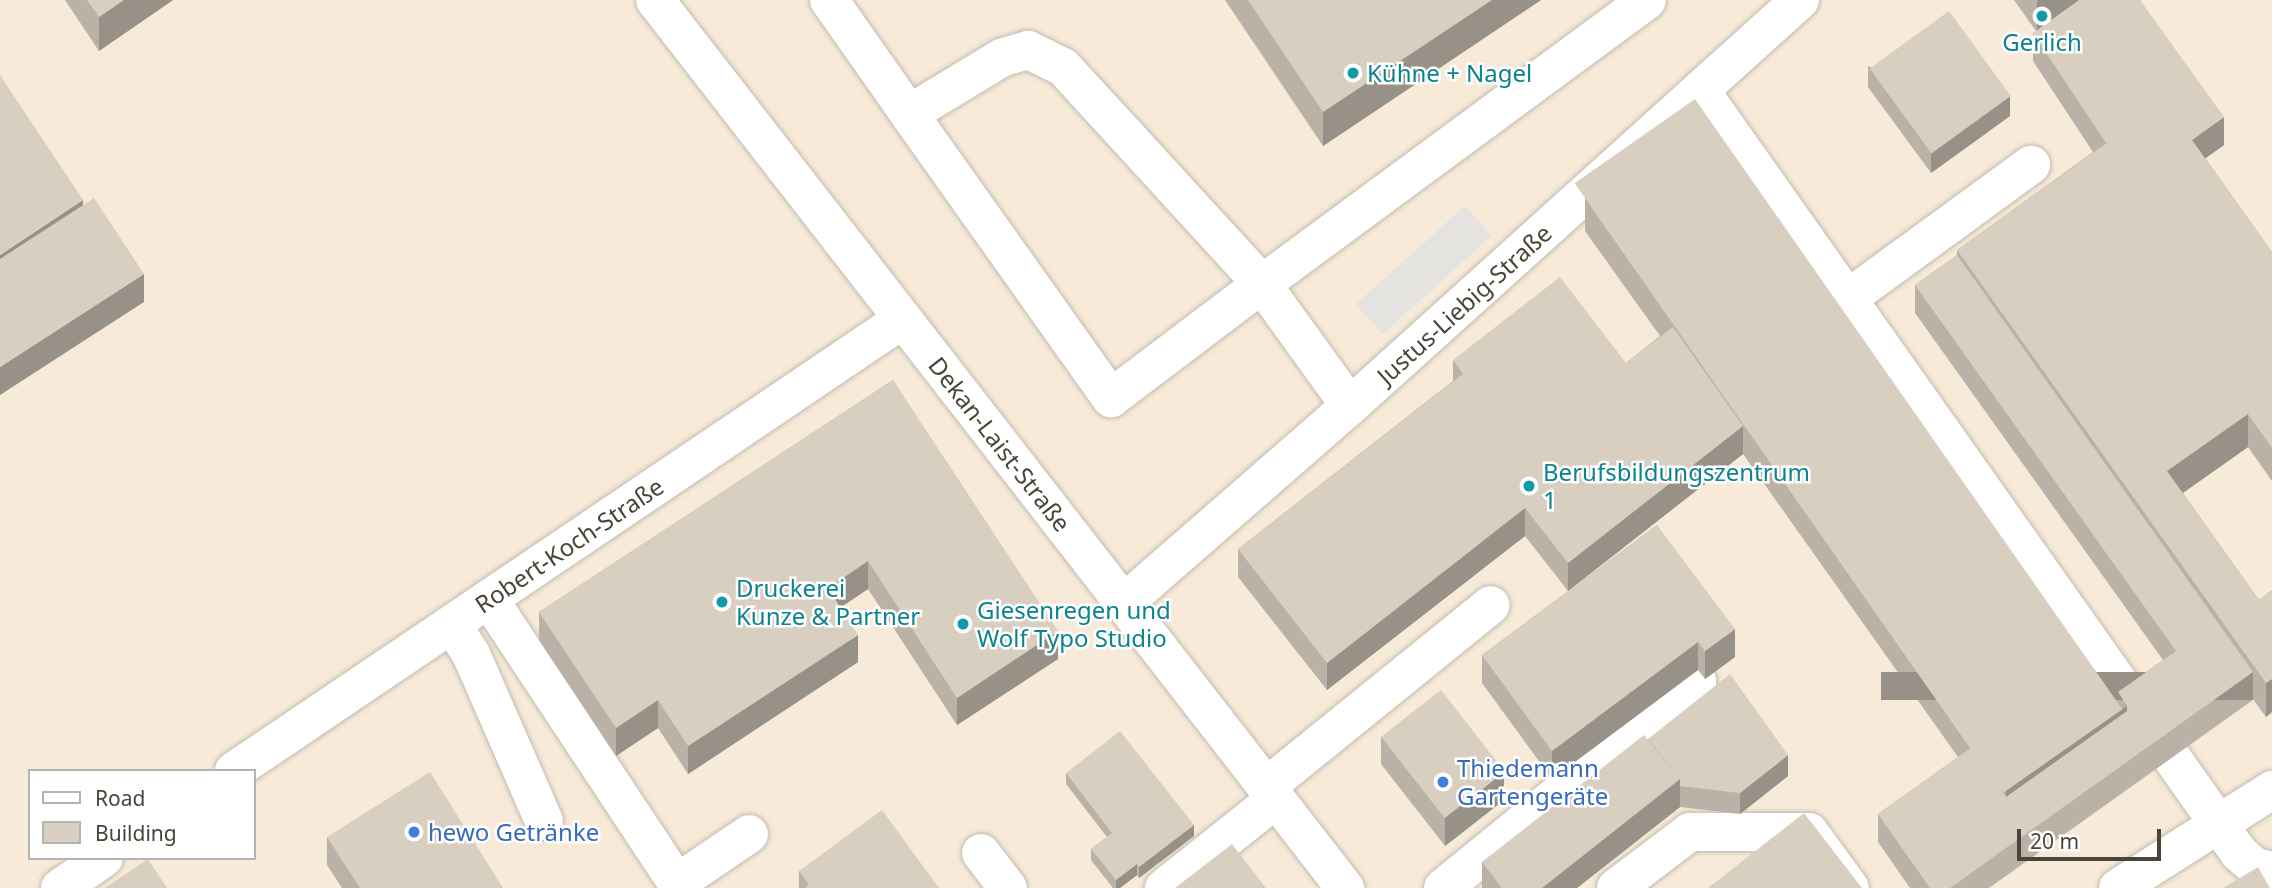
<!DOCTYPE html>
<html>
<head>
<meta charset="utf-8">
<style>
	body { margin:0 }
	#map { position:relative; width:2272px; height:888px; overflow:hidden; background:#f6f3ec; font-family:"Noto Sans",sans-serif }
	div>[style] { position:absolute }
	.commercial>* { inset:0; background:#f7ead8 }
	.parking>* { inset:0; background:#e5e3e0; transform-origin:0 0 }
	.roads { filter:drop-shadow(0 0 2px #c2bbae) drop-shadow(0 0 2px #c2bbae) }
	.minor>* { height:38px; margin:-19px; padding:0 19px; transform-origin:19px; border-radius:19px; background:#fff }
	.wall>* { inset:0; background:#bab2a6 }
	.shaded-wall>* { inset:0; background:#979187; transform-origin:0 0 }
	.building>* { inset:0; background:#d8cfc1; transform-origin:0 0 }
	.dots>* { width:19px; height:19px; translate:-50% -50%; box-sizing:border-box; border:4px solid #fff; border-radius:50% }
	span { translate:-50% -50%; white-space:nowrap; text-align:center; line-height:1.15; -webkit-text-stroke:5px #fff; paint-order:stroke }
	.culture-label { font-size:24px; color:#0d838f }
	.left { translate:0 -50%; text-align:left }
	.street-label { font-size:24px; color:#4b4439 }
	.shop-label { font-size:24px; color:#366cbe }
	.legend { position:absolute; left:28px; top:769px; width:228px; height:91px; box-sizing:border-box; background:#fff; border:2px solid #b7b4b0; margin:0; padding:9px 12px; list-style:none; font-size:21px; color:#4b4439 }
	.legend li { display:flex; align-items:center; gap:14px; height:35px }
	.legend b { width:35px; border:2px solid #b7b4b0 }
	.scale { position:absolute; left:2017px; top:829px; width:144px; height:32px; box-sizing:border-box; border:4px solid #4b4439; border-top:0; padding-left:9px; font-size:21px; line-height:24px; white-space:nowrap; color:#4b4439; -webkit-text-stroke:5px #fff; paint-order:stroke }
</style>
</head>
<body>
<div id="map">
	<div class="commercial">
		<div style="clip-path:polygon(evenodd,0 0,2272px 0,2272px 888px,0 888px,0 0,30px 771px,254px 771px,254px 858px,30px 858px,30px 771px)"></div>
	</div>
	<div class="parking">
		<div style="left:1465px;top:206px;width:40px;height:147px;rotate:48deg"></div>
	</div>
	<div class="roads">
		<div class="minor">
			<div style="left:655px;top:0;width:1125px;rotate:52.15deg"></div>
			<div style="left:829px;top:0;width:139px;rotate:54.9deg"></div>
			<div style="left:909px;top:114px;width:349px;rotate:54.6deg"></div>
			<div style="left:1111px;top:398px;width:189px;rotate:-37.1deg"></div>
			<div style="left:1262px;top:284px;width:294px;rotate:-132.5deg"></div>
			<div style="left:1063px;top:67px;width:39px;rotate:-154deg"></div>
			<div style="left:1028px;top:50px;width:26px;rotate:164deg"></div>
			<div style="left:1003px;top:57px;width:110px;rotate:148.8deg"></div>
			<div style="left:1700px;top:90px;width:756px;rotate:54.75deg"></div>
			<div style="left:1847px;top:299px;width:228px;rotate:-36.1deg"></div>
			<div style="left:1350px;top:406px;width:150px;rotate:-125.8deg"></div>
			<div style="left:1262px;top:284px;width:478px;rotate:-36.4deg"></div>
			<div style="left:489px;top:599px;width:341px;rotate:56.5deg"></div>
			<div style="left:677px;top:883px;width:87px;rotate:-34.2deg"></div>
			<div style="left:1124px;top:603px;width:300px;rotate:-41.1deg"></div>
			<div style="left:1350px;top:406px;width:606px;rotate:-42.06deg"></div>
			<div style="left:452px;top:624px;width:36px;rotate:58deg"></div>
			<div style="left:471px;top:654px;width:182px;rotate:66.4deg"></div>
			<div style="left:2172px;top:758px;width:116px;rotate:54.8deg"></div>
			<div style="left:2239px;top:853px;width:21px;rotate:41deg"></div>
			<div style="left:2255px;top:867px;width:17px;rotate:13deg"></div>
			<div style="left:234px;top:771px;width:807px;rotate:-34.04deg"></div>
			<div style="left:1266px;top:787px;width:289px;rotate:-39deg"></div>
			<div style="left:981px;top:853px;width:44px;rotate:52.4deg"></div>
			<div style="left:60px;top:888px;width:53px;rotate:-34.3deg"></div>
			<div style="left:1164px;top:888px;width:143px;rotate:-38.5deg"></div>
			<div style="left:1443px;top:888px;width:328px;rotate:-39.2deg"></div>
			<div style="left:1616px;top:888px;width:93px;rotate:-37.1deg"></div>
			<div style="left:1690px;top:832px;width:119px"></div>
			<div style="left:1809px;top:832px;width:69px;rotate:53.8deg"></div>
			<div style="left:2118px;top:888px;width:183px;rotate:-32.5deg"></div>
		</div>
	</div>
	<div class="wall">
		<div style="clip-path:polygon(65px 0,173px 0,99px 51px)"></div>
		<div style="clip-path:polygon(1225px 0,1541px 0,1323px 146px)"></div>
		<div style="clip-path:polygon(2014px 0,2140px 0,2224px 145px,2205px 158px,2272px 252px,2272px 481px,2248px 447px,2183px 493px,2259px 600px,2272px 590px,2272px 712px,2266px 717px,2253px 699px,2253px 700px,1989px 888px,1910px 888px,1878px 842px,1878px 814px,1958px 757px,1743px 454px,1568px 591px,1525px 536px,1327px 690px,1238px 577px,1238px 549px,1453px 381px,1453px 360px,1626px 363px,1660px 336px,1585px 231px,1585px 197px,2118px 692px,2163px 660px,1915px 313px,1915px 285px,1957px 255px,1957px 250px,2093px 152px,2033px 61px,2033px 33px,2036px 31px)"></div>
		<div style="clip-path:polygon(1868px 66px,2010px 116px,1931px 173px,1868px 87px)"></div>
		<div style="clip-path:polygon(893px 380px,1058px 659px,957px 725px,868px 589px,840px 607px,858px 662px,688px 774px,658px 728px,616px 756px,539px 640px,539px 612px)"></div>
		<div style="clip-path:polygon(1657px 525px,1735px 657px,1705px 679px,1698px 670px,1552px 779px,1482px 683px,1482px 655px)"></div>
		<div style="clip-path:polygon(1381px 737px,1504px 800px,1445px 846px,1381px 764px)"></div>
		<div style="clip-path:polygon(1648px 739px,1788px 776px,1740px 814px,1680px 807px,1577px 888px,1482px 888px,1482px 862px)"></div>
		<div style="clip-path:polygon(1066px 773px,1194px 836px,1139px 878px,1137px 875px,1120px 888px,1113px 888px,1091px 860px,1091px 849px,1107px 837px,1066px 784px)"></div>
		<div style="clip-path:polygon(327px 837px,503px 888px,342px 888px,327px 865px)"></div>
		<div style="clip-path:polygon(799px 871px,939px 888px,799px 888px)"></div>
	</div>
	<div class="shaded-wall">
		<div style="clip-path:polygon(124px 0,173px 0,99px 51px,99px 17px)"></div>
		<div style="clip-path:polygon(1492px 0,1541px 0,1323px 146px,1323px 112px)"></div>
		<div style="clip-path:polygon(2037px 0,2081px 0,2037px 32px)"></div>
		<div style="clip-path:polygon(2010px 96px,2010px 116px,1931px 173px,1931px 152px)"></div>
		<div style="clip-path:polygon(2224px 117px,2224px 145px,2192px 168px,2192px 140px)"></div>
		<div style="clip-path:polygon(83px 200px,83px 233px,0 288px,0 255px)"></div>
		<div style="clip-path:polygon(144px 274px,144px 302px,0 395px,0 367px)"></div>
		<div style="clip-path:polygon(2248px 414px,2248px 447px,2167px 504px,2167px 471px)"></div>
		<div style="clip-path:polygon(1743px 426px,1743px 454px,1568px 591px,1568px 563px)"></div>
		<div style="clip-path:polygon(1525px 508px,1525px 536px,1327px 690px,1327px 663px)"></div>
		<div style="clip-path:polygon(868px 561px,868px 589px,828px 616px,828px 588px)"></div>
		<div style="clip-path:polygon(1735px 629px,1735px 657px,1705px 679px,1705px 651px)"></div>
		<div style="clip-path:polygon(1058px 631px,1058px 659px,957px 725px,957px 698px)"></div>
		<div style="clip-path:polygon(858px 635px,858px 662px,688px 774px,688px 746px)"></div>
		<div style="clip-path:polygon(1698px 642px,1698px 670px,1552px 779px,1552px 751px)"></div>
		<div style="left:2253px;top:672px;width:28px;height:372px;rotate:90deg"></div>
		<div style="clip-path:polygon(2272px 679px,2272px 712px,2266px 717px,2266px 683px)"></div>
		<div style="clip-path:polygon(658px 700px,658px 728px,616px 756px,616px 728px)"></div>
		<div style="clip-path:polygon(2127px 706px,2127px 739px,2006px 824px,2006px 791px)"></div>
		<div style="clip-path:polygon(1788px 755px,1788px 776px,1740px 814px,1740px 793px)"></div>
		<div style="clip-path:polygon(1504px 772px,1504px 800px,1445px 846px,1445px 818px)"></div>
		<div style="clip-path:polygon(1680px 779px,1680px 807px,1577px 888px,1542px 888px)"></div>
		<div style="clip-path:polygon(1194px 825px,1194px 836px,1139px 878px,1139px 867px)"></div>
		<div style="clip-path:polygon(1137px 864px,1137px 875px,1120px 888px,1116px 888px,1116px 880px)"></div>
	</div>
	<div class="building">
		<div style="clip-path:polygon(87px 0,124px 0,99px 17px)"></div>
		<div style="clip-path:polygon(1248px 0,1492px 0,1323px 112px)"></div>
		<div style="clip-path:polygon(2079px 0,2140px 0,2224px 117px,2192px 140px,2272px 252px,2272px 372px,2108px 142px,2106px 143px,2033px 33px)"></div>
		<div style="left:1949px;top:11px;width:105px;height:98px;rotate:54deg"></div>
		<div style="clip-path:polygon(0 75px,83px 200px,0 255px)"></div>
		<div style="left:1695px;top:99px;width:745px;height:147px;rotate:55deg"></div>
		<div style="clip-path:polygon(2108px 142px,2272px 372px,2272px 448px,2248px 414px,2167px 471px,2259px 600px,2272px 590px,2272px 679px,2266px 683px,1957px 250px)"></div>
		<div style="clip-path:polygon(94px 198px,144px 274px,0 367px,0 259px)"></div>
		<div style="clip-path:polygon(1957px 255px,2253px 672px,1950px 888px,1930px 888px,1878px 814px,1972px 747px,2006px 797px,2127px 711px,2127px 706px,2118px 692px,2176px 651px,1915px 285px)"></div>
		<div style="clip-path:polygon(1560px 277px,1626px 363px,1673px 327px,1743px 426px,1568px 563px,1525px 508px,1327px 663px,1238px 549px,1463px 374px,1453px 360px)"></div>
		<div style="clip-path:polygon(893px 380px,1058px 631px,957px 698px,868px 561px,828px 588px,858px 635px,688px 746px,658px 700px,616px 728px,539px 612px)"></div>
		<div style="clip-path:polygon(1657px 525px,1735px 629px,1705px 651px,1698px 642px,1552px 751px,1482px 655px)"></div>
		<div style="clip-path:polygon(1730px 674px,1788px 755px,1740px 793px,1680px 786px,1680px 779px,1648px 739px)"></div>
		<div style="left:1441px;top:690px;width:103px;height:76px;rotate:52deg"></div>
		<div style="clip-path:polygon(1120px 731px,1194px 825px,1139px 867px,1137px 864px,1116px 880px,1091px 849px,1112px 833px,1066px 773px)"></div>
		<div style="clip-path:polygon(1644px 735px,1680px 779px,1542px 888px,1502px 888px,1482px 862px)"></div>
		<div style="clip-path:polygon(430px 772px,503px 888px,360px 888px,327px 837px)"></div>
		<div style="clip-path:polygon(882px 810px,939px 888px,805px 888px,809px 885px,799px 871px)"></div>
		<div style="clip-path:polygon(1804px 813px,1862px 888px,1708px 888px)"></div>
		<div style="clip-path:polygon(1232px 844px,1266px 888px,1175px 888px)"></div>
		<div style="clip-path:polygon(148px 859px,167px 888px,105px 888px)"></div>
		<div style="clip-path:polygon(2258px 867px,2270px 888px,2223px 888px)"></div>
	</div>
	<div class="dots">
		<div style="left:2042px;top:16px;background:#0f9aa8"></div>
		<div style="left:1353px;top:73px;background:#0f9aa8"></div>
		<div style="left:1529px;top:486px;background:#0f9aa8"></div>
		<div style="left:722px;top:602px;background:#0f9aa8"></div>
		<div style="left:963px;top:624px;background:#0f9aa8"></div>
		<div style="left:1443px;top:782px;background:#3f7fe0"></div>
		<div style="left:414px;top:832px;background:#3f7fe0"></div>
	</div>
	<div class="culture-label">
		<span style="left:2042px;top:42px">Gerlich</span>
		<span class="left" style="left:1367px;top:73px">Kühne + Nagel</span>
		<span class="left" style="left:1543px;top:486px">Berufsbildungszentrum<br>1</span>
		<span class="left" style="left:736px;top:602px">Druckerei<br>Kunze &amp; Partner</span>
		<span class="left" style="left:977px;top:624px">Giesenregen und<br>Wolf Typo Studio</span>
	</div>
	<div class="street-label">
		<span style="left:1464px;top:304px;rotate:-42deg">Justus-Liebig-Straße</span>
		<span style="left:1000px;top:444px;rotate:52deg">Dekan-Laist-Straße</span>
		<span style="left:569px;top:545px;rotate:-34deg">Robert-Koch-Straße</span>
	</div>
	<div class="shop-label">
		<span class="left" style="left:1457px;top:782px">Thiedemann<br>Gartengeräte</span>
		<span class="left" style="left:428px;top:832px">hewo Getränke</span>
	</div>
	<ul class="legend">
	<li><b style="height:9px;background:#fff"></b>Road</li>
	<li><b style="height:19px;background:#d8cfc1"></b>Building</li>
	</ul>
	<div class="scale">20 m</div>
</div>
</body>
</html>
